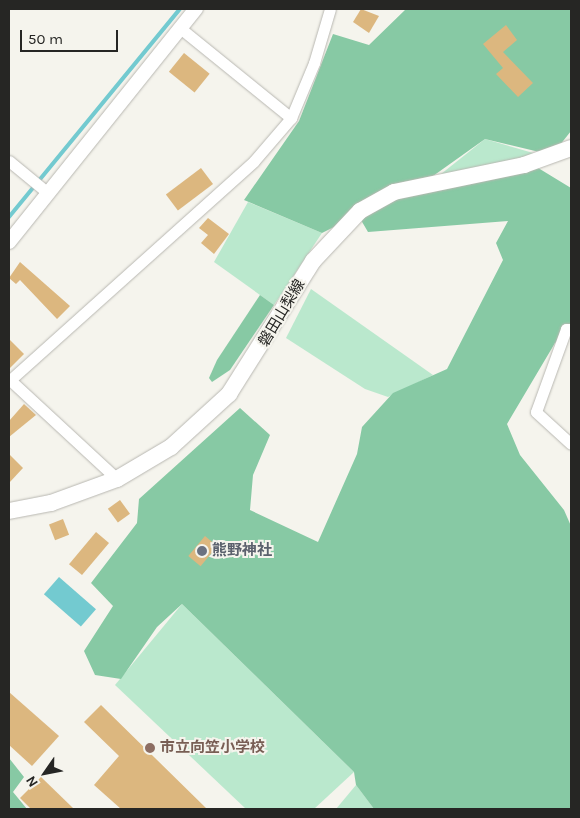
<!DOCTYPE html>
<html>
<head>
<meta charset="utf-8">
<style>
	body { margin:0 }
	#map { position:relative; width:580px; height:818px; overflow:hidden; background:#f5f4ed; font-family:Karla,"Noto Sans JP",sans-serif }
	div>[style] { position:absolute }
	.green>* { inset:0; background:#bae8cd }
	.forest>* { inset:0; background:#87c9a4 }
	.water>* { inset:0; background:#73cad0; transform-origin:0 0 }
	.stream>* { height:4px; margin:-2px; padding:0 2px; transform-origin:2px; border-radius:2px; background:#73cad0 }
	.building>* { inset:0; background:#dcb77f; transform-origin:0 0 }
	.roads { filter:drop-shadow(0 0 1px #b8b7b1) drop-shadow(0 0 1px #b8b7b1) }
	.minor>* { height:11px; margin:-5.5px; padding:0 5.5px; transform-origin:5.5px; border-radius:5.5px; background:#fff }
	.tertiary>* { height:14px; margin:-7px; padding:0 7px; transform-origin:7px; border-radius:7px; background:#fff }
	.secondary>* { height:16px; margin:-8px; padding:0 8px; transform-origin:8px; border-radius:8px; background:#fff }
	.dots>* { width:14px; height:14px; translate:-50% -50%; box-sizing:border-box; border:2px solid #f5f4ed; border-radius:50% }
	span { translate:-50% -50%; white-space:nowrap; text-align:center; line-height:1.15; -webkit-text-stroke:4px #f5f4ed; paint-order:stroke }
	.street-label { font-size:15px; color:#262624 }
	.worship-label { font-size:15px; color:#5b616d; font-weight:700 }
	.left { translate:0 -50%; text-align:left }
	.education-label { font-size:15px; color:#785e54; font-weight:700 }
	.frame { position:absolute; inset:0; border:10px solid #262624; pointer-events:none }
	.north { position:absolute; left:20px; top:748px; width:50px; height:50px; -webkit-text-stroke:4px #f5f4ed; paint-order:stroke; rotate:237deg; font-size:14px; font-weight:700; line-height:20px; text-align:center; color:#262624 }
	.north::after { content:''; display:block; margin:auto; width:18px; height:22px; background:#262624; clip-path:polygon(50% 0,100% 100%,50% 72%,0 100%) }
	.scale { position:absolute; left:20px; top:30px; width:98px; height:22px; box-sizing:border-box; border:2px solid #262624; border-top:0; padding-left:6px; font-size:15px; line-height:18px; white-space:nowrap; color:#262624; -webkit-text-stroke:4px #f5f4ed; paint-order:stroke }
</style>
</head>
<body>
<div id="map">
	<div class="green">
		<div style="clip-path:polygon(485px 139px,547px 157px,431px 182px)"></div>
		<div style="clip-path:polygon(248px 202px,322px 233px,274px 305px,214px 262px)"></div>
		<div style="clip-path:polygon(311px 289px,433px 375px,388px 397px,365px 389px,286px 338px)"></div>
		<div style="clip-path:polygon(182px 604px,354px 772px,314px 809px,246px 809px,115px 685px)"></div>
		<div style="clip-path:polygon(356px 785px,374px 809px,336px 809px)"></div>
	</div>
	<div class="forest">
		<div style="clip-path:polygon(406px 9px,571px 9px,571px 131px,552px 155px,485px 139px,419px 186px,530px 163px,571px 188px,571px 329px,555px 343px,507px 424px,520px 455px,564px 510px,571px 526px,571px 809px,374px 809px,356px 785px,354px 772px,182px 604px,157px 627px,121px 679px,95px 675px,84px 651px,113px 606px,91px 583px,137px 523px,139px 499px,240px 408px,270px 435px,253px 475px,250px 510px,318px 542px,357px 454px,362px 427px,393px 393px,447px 369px,503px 260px,496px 243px,508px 221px,368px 232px,358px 215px,322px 233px,244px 200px,299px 121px,333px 34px,369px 45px)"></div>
		<div style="clip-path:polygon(260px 295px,274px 305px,230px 370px,212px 382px,209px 378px,217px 360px)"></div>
		<div style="clip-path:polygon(9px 758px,24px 777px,13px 792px,27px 809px,9px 809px)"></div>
	</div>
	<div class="water">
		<div style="left:59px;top:577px;width:49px;height:23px;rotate:41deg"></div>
	</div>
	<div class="stream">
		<div style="left:9px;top:217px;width:269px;rotate:-50.6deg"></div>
	</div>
	<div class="building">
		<div style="clip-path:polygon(361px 9px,379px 16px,369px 33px,353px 22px)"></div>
		<div style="clip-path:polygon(506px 25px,517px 40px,503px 52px,533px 83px,518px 97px,496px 74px,503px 68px,483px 44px)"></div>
		<div style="left:184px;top:53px;width:33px;height:24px;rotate:39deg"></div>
		<div style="left:201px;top:168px;width:20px;height:44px;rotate:53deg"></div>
		<div style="clip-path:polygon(208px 218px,229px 234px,214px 254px,201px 243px,208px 235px,199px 228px)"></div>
		<div style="clip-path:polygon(20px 262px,70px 306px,57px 319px,20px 280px,16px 284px,9px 278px)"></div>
		<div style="clip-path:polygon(9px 339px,24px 354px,9px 369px)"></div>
		<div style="clip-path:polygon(24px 404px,36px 415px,9px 437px,9px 421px)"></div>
		<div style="clip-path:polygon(9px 454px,23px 468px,9px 483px)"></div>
		<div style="left:120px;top:500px;width:17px;height:15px;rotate:54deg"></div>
		<div style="left:63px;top:519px;width:17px;height:15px;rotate:69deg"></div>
		<div style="left:96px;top:532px;width:17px;height:42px;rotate:40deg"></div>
		<div style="left:205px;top:536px;width:16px;height:26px;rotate:40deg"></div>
		<div style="clip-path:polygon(9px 692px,59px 736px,32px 766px,9px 745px)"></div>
		<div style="clip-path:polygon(101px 705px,207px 809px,121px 809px,94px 785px,119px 756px,84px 722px)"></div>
		<div style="clip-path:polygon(41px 777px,74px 809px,31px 809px,20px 798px)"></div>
	</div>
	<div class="roads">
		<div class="minor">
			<div style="left:180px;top:28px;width:143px;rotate:39deg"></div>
			<div style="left:9px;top:161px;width:50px;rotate:39.4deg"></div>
			<div style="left:571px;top:329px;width:5px;rotate:180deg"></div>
			<div style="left:566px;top:329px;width:88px;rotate:109.9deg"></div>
			<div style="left:536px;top:412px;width:47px;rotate:42.4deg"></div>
			<div style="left:9px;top:379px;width:147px;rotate:42.8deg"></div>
			<div style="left:9px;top:381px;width:329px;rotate:-41.9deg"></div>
			<div style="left:254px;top:161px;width:57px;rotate:-49.3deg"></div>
			<div style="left:291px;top:118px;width:60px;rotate:-67.3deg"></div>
			<div style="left:314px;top:63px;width:56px;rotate:-73.5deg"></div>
		</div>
		<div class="tertiary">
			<div style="left:9px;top:242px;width:299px;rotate:-51.3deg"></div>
		</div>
		<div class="secondary">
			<div style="left:9px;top:511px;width:43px;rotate:-10.8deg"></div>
			<div style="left:51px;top:503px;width:70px;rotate:-20deg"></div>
			<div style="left:117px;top:479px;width:63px;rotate:-30.7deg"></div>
			<div style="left:171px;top:447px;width:79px;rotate:-42.4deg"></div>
			<div style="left:229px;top:394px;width:157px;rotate:-57.7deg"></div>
			<div style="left:313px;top:261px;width:69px;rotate:-46.8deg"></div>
			<div style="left:360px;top:211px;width:39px;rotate:-29deg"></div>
			<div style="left:394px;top:192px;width:133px;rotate:-11.7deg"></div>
			<div style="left:524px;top:165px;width:50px;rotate:-19.9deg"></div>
		</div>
	</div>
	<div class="dots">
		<div style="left:202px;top:551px;background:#6b7280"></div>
		<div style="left:150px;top:748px;background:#8d6e63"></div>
	</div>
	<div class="street-label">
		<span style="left:282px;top:313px;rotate:-59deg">磐田山梨線</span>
	</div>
	<div class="worship-label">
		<span class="left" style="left:212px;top:551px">熊野神社</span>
	</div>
	<div class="education-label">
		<span class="left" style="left:160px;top:748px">市立向笠小学校</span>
	</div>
	<div class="frame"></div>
	<div class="north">N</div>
	<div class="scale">50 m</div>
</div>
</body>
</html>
